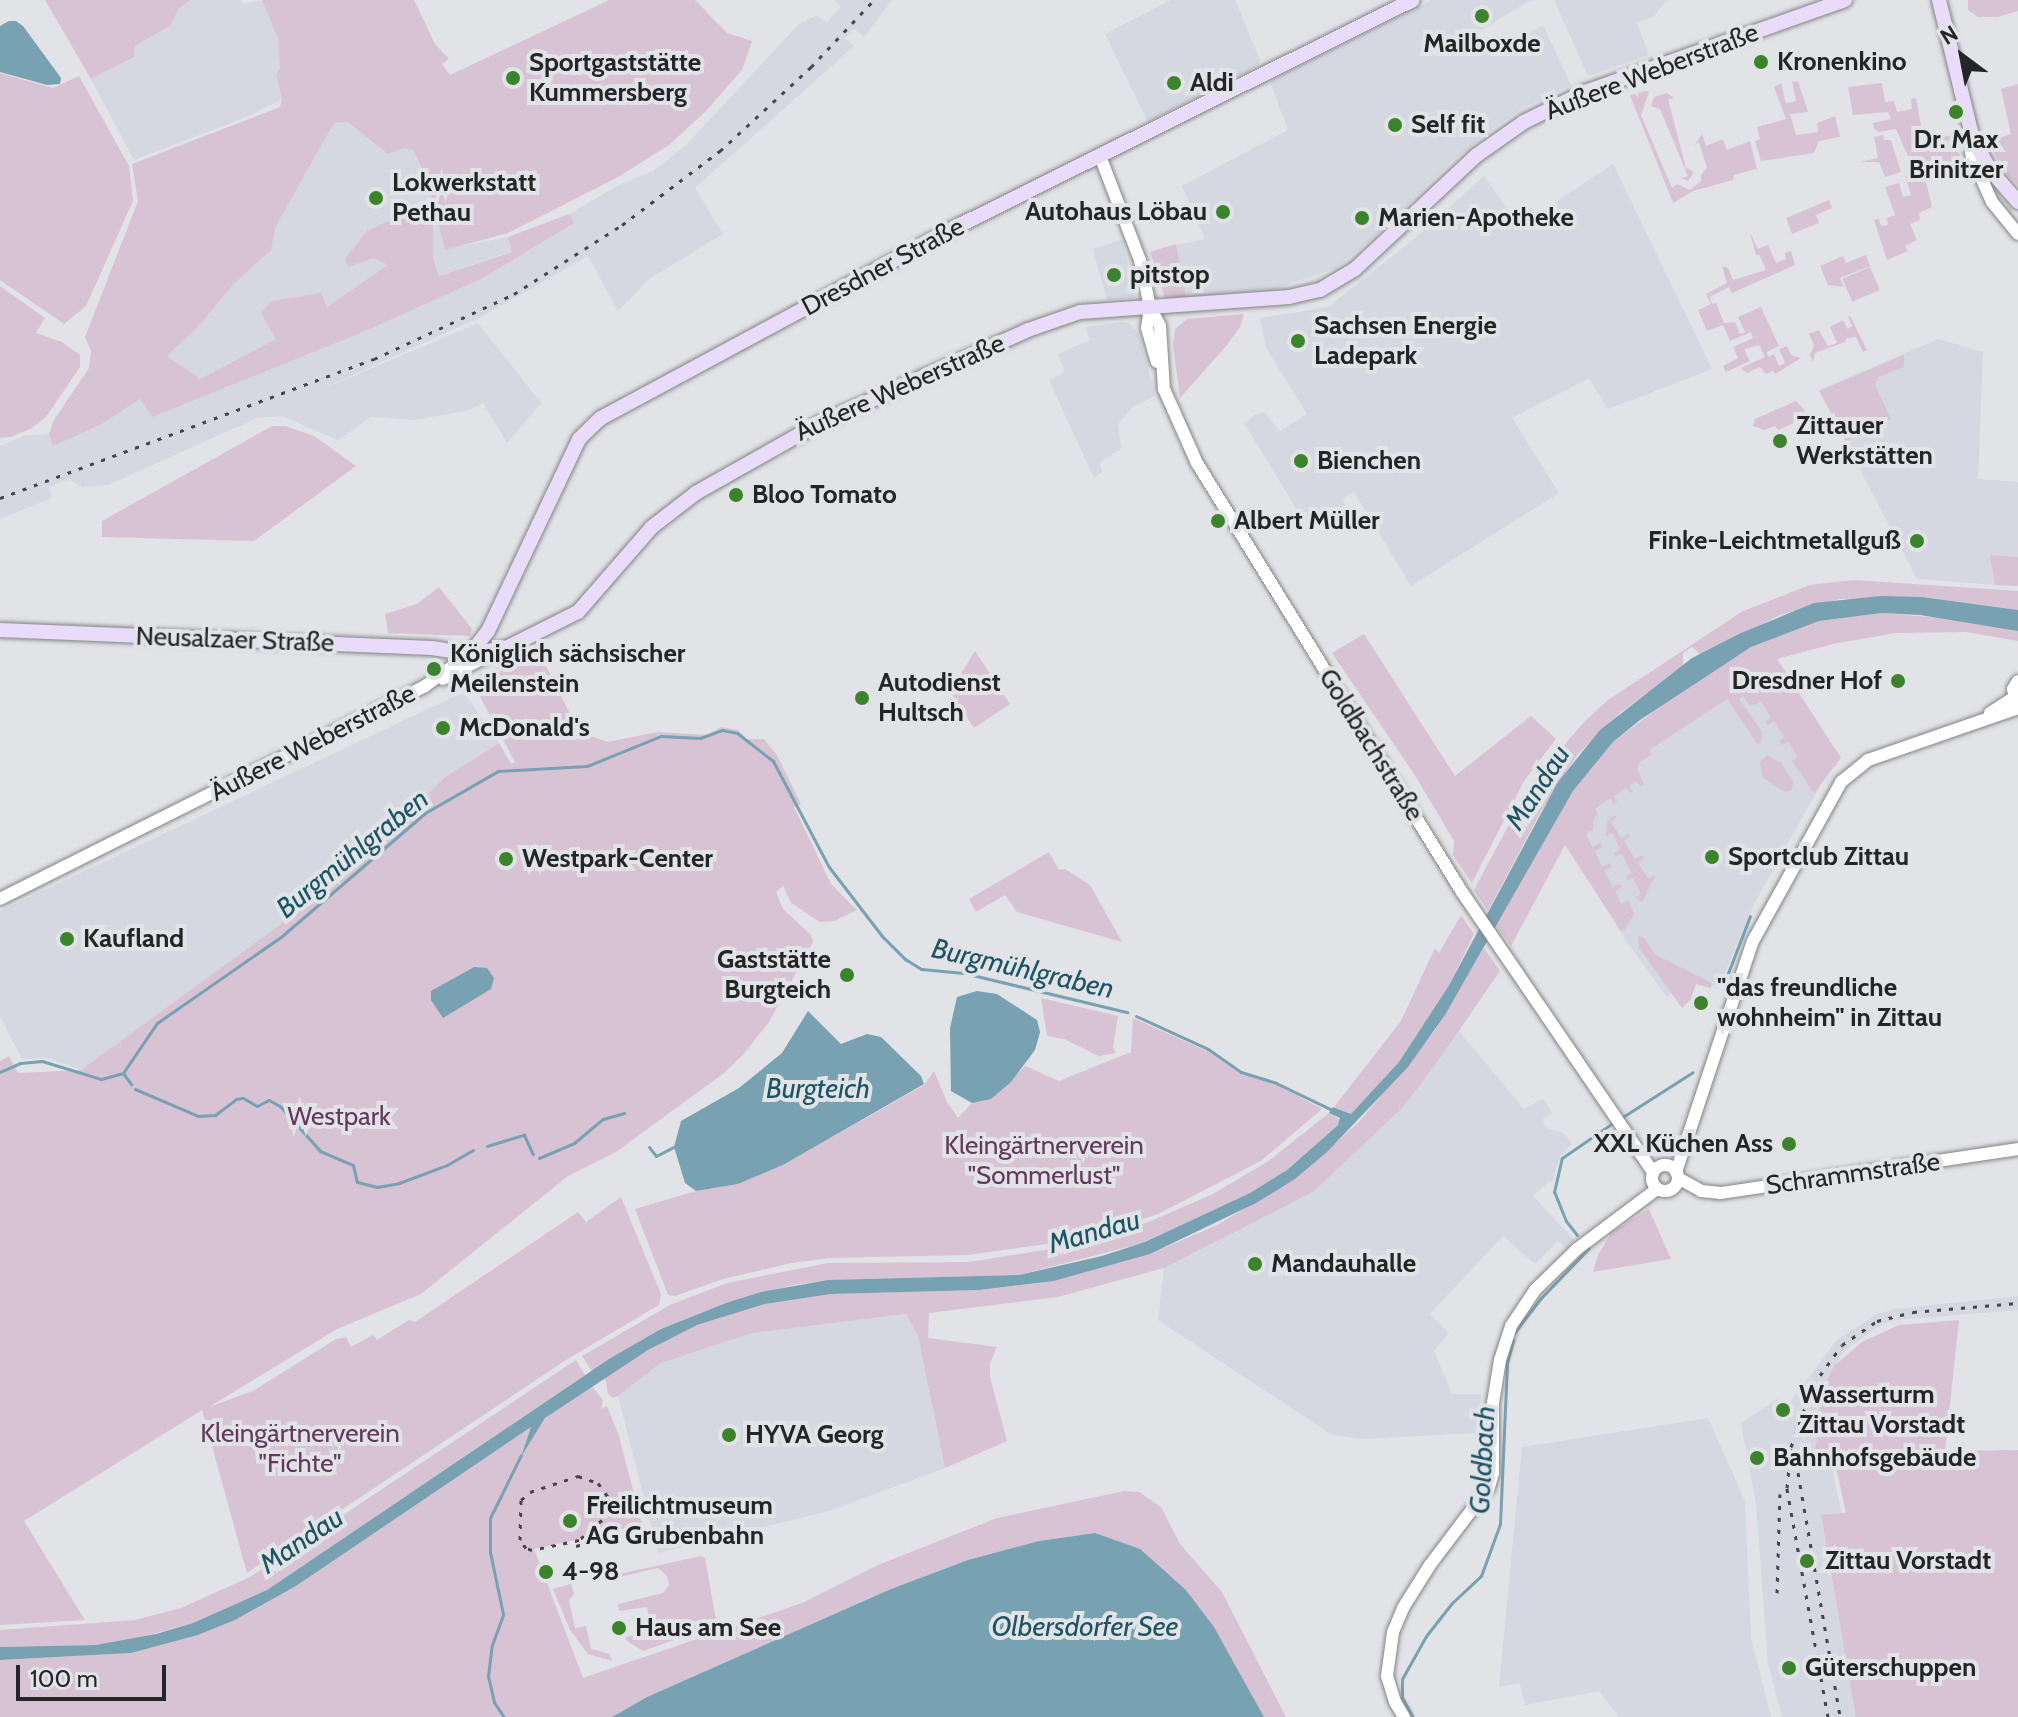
<!DOCTYPE html>
<html>
<head>
<meta charset="utf-8">
<style>
	body { margin:0 }
	#map { position:relative; width:2018px; height:1717px; overflow:hidden; background:#e2e3e6; font-family:Cabin,sans-serif }
	div>[style] { position:absolute }
	.built>* { inset:0; background:#d5d7e1 }
	.green>* { inset:0; background:#d8c3d4; transform-origin:0 0 }
	.water>* { inset:0; background:#78a1b1 }
	.stream>* { height:3px; margin:-1.5px; padding:0 1.5px; transform-origin:1.5px; border-radius:1.5px; background:#78a1b1 }
	.roads { filter:drop-shadow(0 0 2px #838486) drop-shadow(0 0 2px #838486) }
	.secondary>* { height:12px; margin:-6px; padding:0 6px; transform-origin:6px; border-radius:6px; background:#fff }
	.secondary>.ring { margin:-6px; padding:0; box-sizing:content-box; background:none; border:12px solid #fff; border-radius:50% }
	.primary>* { height:14px; margin:-7px; padding:0 7px; transform-origin:7px; border-radius:7px; background:#e9dcfb }
	.rail>* { height:3px; margin-top:-1.5px; transform-origin:0; background:repeating-linear-gradient(90deg,#454647 0 4px,transparent 0 12px) }
	.dots>* { width:22px; height:22px; translate:-50% -50%; box-sizing:border-box; border:4px solid #e2e3e6; border-radius:50% }
	span { translate:-50% -50%; white-space:nowrap; text-align:center; line-height:1.15; -webkit-text-stroke:8px #e2e3e6; paint-order:stroke }
	.poi-label { font-size:26px; color:#242526; font-weight:700 }
	.left { translate:0 -50%; text-align:left }
	.right { translate:-100% -50%; text-align:right }
	.street-label { font-size:26px; color:#242526 }
	.park-label { font-size:26px; color:#63385d }
	.water-label { font-size:28px; color:#1b5466; font-style:italic }
	.north { position:absolute; left:1922px; top:16px; width:80px; height:80px; -webkit-text-stroke:6px #e2e3e6; paint-order:stroke; rotate:328deg; font-size:22px; font-weight:700; line-height:32px; text-align:center; color:#242526 }
	.north::after { content:''; display:block; margin:auto; width:28px; height:36px; background:#242526; clip-path:polygon(50% 0,100% 100%,50% 72%,0 100%) }
	.scale { position:absolute; left:16px; top:1665px; width:150px; height:36px; box-sizing:border-box; border:4px solid #242526; border-top:0; padding-left:10px; font-size:24px; line-height:28px; white-space:nowrap; color:#242526; -webkit-text-stroke:6px #e2e3e6; paint-order:stroke }
</style>
</head>
<body>
<div id="map">
	<div class="built">
		<div style="clip-path:polygon(192px 0,241px 0,243px 4px,262px 0,278px 39px,280px 69px,276px 75px,282px 99px,249px 116px,134px 160px,91px 79px,134px 57px,135px 46px,170px 26px,179px 8px)"></div>
		<div style="clip-path:polygon(835px 0,892px 0,864px 37px,854px 28px,845px 38px,854px 46px,695px 188px,723px 234px,649px 279px,618px 311px,588px 256px,481px 317px,304px 397px,478px 323px,541px 403px,507px 443px,483px 403px,466px 411px,415px 420px,371px 417px,338px 440px,282px 416px,257px 418px,108px 485px,82px 487px,69px 479px,49px 487px,52px 498px,0 519px,0 446px,26px 435px,49px 434px,53px 445px,102px 424px,140px 399px,152px 416px,368px 330px,483px 278px,574px 223px,569px 214px,619px 185px,653px 171px,685px 146px,799px 24px,816px 16px,827px 22px,841px 7px)"></div>
		<div style="clip-path:polygon(1171px 0,1235px 0,1260px 60px,1258px 66px,1148px 122px,1105px 34px)"></div>
		<div style="clip-path:polygon(1432px 0,1531px 0,1478px 32px,1492px 54px,1543px 25px,1571px 85px,1521px 109px,1490px 131px,1453px 160px,1375px 236px,1336px 268px,1275px 289px,1186px 297px,1176px 245px,1205px 239px,1182px 186px,1288px 130px,1270px 81px)"></div>
		<div style="clip-path:polygon(1554px 0,1667px 0,1653px 17px,1637px 23px,1649px 55px,1588px 76px)"></div>
		<div style="clip-path:polygon(346px 122px,388px 154px,405px 148px,414px 151px,429px 184px,445px 249px,508px 237px,512px 251px,438px 276px,433px 259px,433px 210px,348px 266px,375px 258px,389px 265px,336px 304px,276px 339px,200px 379px,166px 357px,197px 328px,234px 284px,271px 250px,276px 226px,334px 123px)"></div>
		<div style="clip-path:polygon(1613px 164px,1712px 369px,1608px 409px,1589px 378px,1512px 418px,1559px 493px,1411px 586px,1354px 492px,1342px 499px,1345px 505px,1308px 528px,1245px 424px,1254px 415px,1264px 412px,1280px 431px,1307px 414px,1266px 348px,1260px 318px,1328px 307px,1414px 239px,1484px 176px,1520px 226px)"></div>
		<div style="clip-path:polygon(1122px 240px,1136px 297px,1107px 300px,1093px 249px)"></div>
		<div style="clip-path:polygon(1120px 322px,1129px 323px,1139px 334px,1155px 396px,1134px 406px,1118px 424px,1121px 449px,1100px 462px,1102px 472px,1094px 478px,1049px 380px,1065px 372px,1058px 354px,1090px 340px,1086px 327px)"></div>
		<div style="clip-path:polygon(1938px 339px,1983px 352px,1978px 479px,2018px 482px,2018px 557px,1991px 555px,1995px 585px,1917px 579px,1819px 390px)"></div>
		<div style="clip-path:polygon(1777px 659px,1841px 758px,1829px 770px,1754px 904px,1718px 989px,1697px 976px,1681px 983px,1667px 997px,1626px 941px,1572px 852px,1612px 776px)"></div>
		<div style="clip-path:polygon(464px 692px,499px 743px,444px 778px,340px 881px,81px 1070px,49px 1058px,22px 1059px,0 1016px,0 911px)"></div>
		<div style="clip-path:polygon(1459px 1031px,1524px 1109px,1543px 1099px,1552px 1113px,1542px 1120px,1547px 1128px,1563px 1133px,1572px 1144px,1560px 1157px,1552px 1182px,1548px 1182px,1533px 1196px,1574px 1240px,1566px 1248px,1558px 1241px,1535px 1264px,1503px 1236px,1430px 1314px,1449px 1333px,1434px 1351px,1452px 1394px,1481px 1394px,1477px 1433px,1361px 1439px,1332px 1435px,1158px 1320px,1164px 1268px,1313px 1192px,1438px 1061px)"></div>
		<div style="clip-path:polygon(2018px 1296px,2018px 1310px,1895px 1320px,1880px 1325px,1843px 1352px,1826px 1381px,1816px 1457px,1829px 1456px,1842px 1514px,1821px 1516px,1856px 1717px,1782px 1717px,1768px 1663px,1756px 1504px,1741px 1423px,1777px 1399px,1790px 1402px,1837px 1340px,1877px 1314px,1894px 1309px)"></div>
		<div style="clip-path:polygon(906px 1314px,918px 1336px,945px 1468px,829px 1511px,658px 1553px,618px 1396px,661px 1363px,753px 1333px)"></div>
		<div style="clip-path:polygon(1708px 1418px,1745px 1501px,1751px 1639px,1771px 1717px,1619px 1717px,1599px 1691px,1525px 1705px,1520px 1683px,1499px 1687px,1522px 1447px)"></div>
	</div>
	<div class="green">
		<div style="clip-path:polygon(45px 0,191px 0,179px 8px,170px 26px,135px 46px,134px 57px,91px 79px)"></div>
		<div style="clip-path:polygon(262px 0,414px 0,435px 44px,449px 59px,442px 64px,450px 75px,609px 0,695px 0,727px 33px,752px 41px,742px 70px,707px 110px,669px 145px,618px 177px,508px 233px,445px 250px,429px 184px,414px 151px,405px 148px,388px 154px,347px 122px,334px 123px,276px 226px,271px 250px,234px 284px,197px 328px,167px 356px,200px 379px,276px 339px,261px 313px,272px 301px,321px 293px,327px 307px,388px 265px,374px 258px,348px 267px,345px 259px,367px 231px,421px 206px,433px 210px,433px 259px,439px 276px,512px 252px,508px 237px,569px 214px,574px 223px,483px 278px,368px 330px,152px 417px,140px 399px,102px 424px,53px 446px,49px 434px,54px 420px,89px 368px,91px 351px,85px 337px,138px 201px,132px 164px,280px 107px,282px 99px,276px 75px,280px 69px,278px 39px)"></div>
		<div style="clip-path:polygon(1968px 0,2018px 0,2018px 11px,1997px 17px,1978px 17px,1968px 10px)"></div>
		<div style="clip-path:polygon(0 73px,53px 88px,79px 76px,129px 166px,133px 201px,86px 306px,64px 324px,0 280px)"></div>
		<div style="clip-path:polygon(1798px 81px,1808px 112px,1790px 114px,1796px 135px,1818px 132px,1817px 123px,1835px 116px,1840px 137px,1819px 141px,1814px 153px,1761px 161px,1755px 141px,1760px 139px,1757px 127px,1786px 119px,1774px 87px,1781px 83px,1786px 103px,1796px 101px,1792px 82px)"></div>
		<div style="clip-path:polygon(1882px 83px,1885px 102px,1894px 101px,1897px 112px,1912px 109px,1911px 99px,1916px 98px,1922px 132px,1930px 140px,1952px 135px,1965px 168px,1926px 182px,1932px 207px,1919px 213px,1920px 220px,1910px 224px,1917px 240px,1905px 246px,1908px 251px,1887px 260px,1874px 220px,1879px 219px,1881px 226px,1888px 225px,1887px 218px,1895px 215px,1885px 187px,1899px 183px,1903px 197px,1911px 195px,1905px 176px,1915px 172px,1896px 129px,1879px 132px,1874px 129px,1873px 123px,1891px 119px,1888px 112px,1853px 115px,1848px 87px)"></div>
		<div style="clip-path:polygon(2018px 84px,2018px 185px,2005px 172px,1988px 142px,2011px 134px,2001px 89px)"></div>
		<div style="clip-path:polygon(1650px 90px,1641px 115px,1672px 188px,1677px 184px,1690px 190px,1701px 181px,1701px 174px,1707px 168px,1699px 142px,1694px 146px,1702px 134px,1706px 146px,1723px 139px,1727px 150px,1750px 141px,1758px 173px,1756px 169px,1734px 175px,1733px 180px,1693px 191px,1673px 203px,1630px 95px)"></div>
		<div style="clip-path:polygon(1667px 93px,1674px 98px,1668px 99px,1686px 168px,1694px 172px,1688px 181px,1681px 178px,1688px 176px,1660px 109px,1651px 106px,1654px 97px)"></div>
		<div style="clip-path:polygon(1883px 135px,1884px 140px,1891px 140px,1901px 172px,1885px 177px,1879px 162px,1860px 162px,1878px 158px,1874px 137px)"></div>
		<div style="clip-path:polygon(1829px 200px,1832px 208px,1816px 215px,1819px 223px,1792px 234px,1786px 218px)"></div>
		<div style="clip-path:polygon(1750px 233px,1758px 249px,1768px 245px,1776px 263px,1786px 259px,1785px 253px,1791px 251px,1795px 265px,1732px 293px,1729px 287px,1710px 297px,1712px 304px,1716px 303px,1724px 323px,1735px 322px,1740px 334px,1745px 332px,1738px 317px,1761px 307px,1779px 346px,1767px 352px,1768px 357px,1774px 354px,1779px 366px,1785px 363px,1779px 349px,1787px 346px,1791px 355px,1801px 358px,1775px 374px,1773px 371px,1766px 374px,1760px 367px,1747px 373px,1741px 368px,1765px 357px,1759px 345px,1744px 349px,1750px 361px,1726px 372px,1723px 366px,1738px 358px,1733px 347px,1753px 338px,1751px 332px,1730px 341px,1723px 325px,1707px 331px,1698px 310px,1711px 304px,1706px 294px,1727px 283px,1722px 266px,1728px 268px,1733px 280px,1766px 270px,1759px 254px,1756px 255px)"></div>
		<div style="clip-path:polygon(1176px 244px,1186px 297px,1165px 298px,1150px 252px)"></div>
		<div style="clip-path:polygon(1866px 255px,1870px 266px,1840px 278px,1844px 287px,1828px 285px,1820px 266px,1843px 256px,1846px 263px)"></div>
		<div style="left:1870px;top:267px;width:25px;height:30px;rotate:67deg"></div>
		<div style="clip-path:polygon(0 286px,45px 318px,36px 333px,62px 342px,80px 355px,80px 367px,46px 417px,32px 428px,11px 437px,0 438px)"></div>
		<div style="clip-path:polygon(1244px 314px,1240px 327px,1227px 345px,1180px 398px,1173px 345px,1175px 329px,1187px 319px)"></div>
		<div style="clip-path:polygon(1850px 316px,1867px 350px,1863px 352px,1856px 337px,1847px 338px,1845px 342px,1815px 353px,1813px 362px,1810px 355px,1814px 345px,1809px 334px,1819px 330px,1828px 346px,1837px 343px,1830px 327px,1843px 320px,1848px 329px,1852px 326px,1848px 317px)"></div>
		<div style="clip-path:polygon(1904px 355px,1904px 367px,1878px 377px,1875px 385px,1891px 419px,1846px 441px,1819px 391px)"></div>
		<div style="clip-path:polygon(1796px 401px,1810px 416px,1778px 430px,1775px 426px,1764px 430px,1753px 426px,1755px 419px)"></div>
		<div style="clip-path:polygon(272px 426px,285px 426px,314px 436px,356px 466px,254px 541px,102px 537px,102px 521px)"></div>
		<div style="clip-path:polygon(1990px 555px,2018px 557px,2018px 586px,1995px 585px)"></div>
		<div style="clip-path:polygon(1854px 580px,2018px 591px,2018px 610px,1922px 597px,1840px 599px,1780px 615px,1701px 655px,1692px 647px,1683px 653px,1683px 667px,1621px 712px,1577px 755px,1540px 813px,1488px 911px,1474px 890px,1530px 785px,1584px 722px,1608px 700px,1743px 611px,1810px 585px)"></div>
		<div style="clip-path:polygon(439px 587px,472px 629px,470px 636px,388px 633px,385px 614px,417px 604px)"></div>
		<div style="clip-path:polygon(1882px 613px,1967px 620px,2018px 631px,2018px 641px,1966px 632px,1896px 633px,1833px 644px,1777px 659px,1841px 758px,1814px 793px,1792px 761px,1798px 757px,1788px 742px,1782px 745px,1779px 741px,1784px 737px,1774px 721px,1768px 725px,1766px 722px,1771px 717px,1761px 702px,1750px 706px,1743px 696px,1739px 699px,1762px 732px,1762px 740px,1758px 745px,1727px 699px,1649px 750px,1652px 754px,1640px 762px,1637px 769px,1644px 784px,1640px 786px,1636px 781px,1629px 786px,1633px 791px,1630px 793px,1626px 788px,1614px 796px,1617px 802px,1614px 804px,1610px 798px,1595px 809px,1598px 814px,1593px 820px,1593px 830px,1586px 834px,1592px 847px,1600px 843px,1602px 847px,1595px 851px,1602px 867px,1610px 863px,1612px 867px,1604px 871px,1613px 887px,1620px 884px,1622px 887px,1615px 891px,1621px 904px,1629px 900px,1634px 914px,1625px 929px,1621px 931px,1565px 845px,1511px 946px,1496px 925px,1573px 791px,1613px 742px,1677px 694px,1751px 647px,1819px 621px)"></div>
		<div style="clip-path:polygon(1364px 634px,1455px 776px,1531px 716px,1556px 739px,1524px 781px,1472px 883px,1453px 855px,1454px 841px,1416px 777px,1332px 653px)"></div>
		<div style="clip-path:polygon(975px 651px,1010px 704px,974px 728px,950px 691px)"></div>
		<div style="clip-path:polygon(539px 652px,579px 732px,608px 742px,657px 732px,708px 735px,721px 727px,738px 730px,747px 739px,764px 739px,777px 755px,801px 804px,794px 807px,831px 884px,857px 910px,834px 921px,820px 922px,791px 903px,783px 886px,776px 892px,783px 909px,811px 935px,813px 942px,769px 1022px,742px 1056px,724px 1073px,616px 1152px,568px 1176px,421px 1294px,337px 1329px,209px 1407px,253px 1391px,336px 1339px,346px 1337px,351px 1347px,373px 1335px,377px 1340px,409px 1320px,415px 1322px,578px 1212px,586px 1222px,621px 1197px,661px 1294px,659px 1305px,566px 1360px,247px 1573px,202px 1410px,24px 1521px,85px 1620px,0 1625px,0 1061px,9px 1056px,18px 1073px,81px 1070px,340px 881px,444px 778px,499px 743px,511px 764px,515px 762px,470px 678px)"></div>
		<div style="clip-path:polygon(1767px 755px,1781px 763px,1793px 781px,1792px 790px,1785px 792px,1763px 778px,1760px 762px)"></div>
		<div style="clip-path:polygon(1614px 815px,1617px 818px,1611px 822px,1621px 838px,1628px 834px,1630px 837px,1624px 841px,1635px 859px,1642px 855px,1644px 858px,1638px 863px,1648px 878px,1656px 875px,1642px 902px,1635px 897px,1641px 894px,1633px 878px,1627px 880px,1626px 877px,1631px 873px,1622px 854px,1616px 856px,1614px 853px,1620px 849px,1612px 833px,1606px 836px,1607px 822px)"></div>
		<div style="clip-path:polygon(1049px 852px,1059px 870px,1065px 869px,1090px 885px,1122px 942px,1017px 912px,1005px 895px,976px 912px,969px 899px)"></div>
		<div style="clip-path:polygon(1461px 915px,1474px 934px,1448px 987px,1422px 1027px,1399px 1062px,1351px 1114px,1334px 1107px,1401px 1021px,1435px 948px,1439px 953px)"></div>
		<div style="clip-path:polygon(1638px 936px,1643px 937px,1656px 955px,1712px 983px,1711px 988px,1696px 984px,1691px 999px,1682px 1008px,1639px 948px)"></div>
		<div style="clip-path:polygon(1484px 948px,1500px 971px,1438px 1061px,1403px 1107px,1313px 1192px,1164px 1268px,1058px 1297px,929px 1313px,928px 1338px,997px 1347px,990px 1363px,990px 1377px,1007px 1441px,945px 1468px,918px 1336px,906px 1314px,753px 1333px,661px 1363px,618px 1396px,613px 1398px,608px 1394px,605px 1377px,666px 1339px,697px 1325px,765px 1304px,831px 1294px,979px 1290px,1054px 1281px,1150px 1254px,1217px 1225px,1295px 1179px,1359px 1122px,1434px 1032px)"></div>
		<div style="clip-path:polygon(1041px 998px,1118px 1016px,1113px 1047px,1116px 1053px,1099px 1056px,1064px 1039px,1047px 1036px)"></div>
		<div style="clip-path:polygon(1133px 1018px,1207px 1051px,1243px 1074px,1276px 1084px,1322px 1109px,1261px 1161px,1158px 1214px,1119px 1227px,1061px 1242px,967px 1255px,830px 1258px,792px 1263px,723px 1279px,675px 1296px,668px 1295px,635px 1209px,696px 1191px,738px 1184px,783px 1165px,924px 1085px,934px 1071px,947px 1102px,958px 1118px,972px 1103px,991px 1099px,1025px 1066px,1059px 1081px,1131px 1052px)"></div>
		<div style="clip-path:polygon(1329px 1113px,1342px 1121px,1287px 1170px,1250px 1193px,1143px 1243px,1019px 1275px,829px 1280px,793px 1285px,726px 1303px,661px 1329px,592px 1371px,582px 1356px,670px 1305px,727px 1283px,828px 1263px,969px 1262px,1080px 1244px,1148px 1222px,1211px 1195px,1267px 1162px)"></div>
		<div style="clip-path:polygon(1649px 1209px,1671px 1259px,1593px 1272px,1598px 1255px,1612px 1232px)"></div>
		<div style="clip-path:polygon(1959px 1320px,1945px 1451px,2018px 1450px,2018px 1717px,1856px 1717px,1821px 1515px,1846px 1513px,1834px 1458px,1837px 1456px,1815px 1457px,1820px 1402px,1826px 1381px,1835px 1365px,1862px 1342px,1899px 1325px)"></div>
		<div style="clip-path:polygon(576px 1360px,585px 1375px,267px 1590px,193px 1623px,127px 1641px,96px 1645px,0 1647px,0 1630px,135px 1620px,181px 1608px,250px 1577px)"></div>
		<div style="clip-path:polygon(591px 1385px,603px 1400px,601px 1409px,607px 1406px,619px 1436px,643px 1529px,624px 1529px,534px 1549px,583px 1678px,802px 1603px,878px 1565px,997px 1518px,1124px 1491px,1139px 1492px,1161px 1507px,1180px 1544px,1222px 1592px,1286px 1717px,1264px 1717px,1214px 1627px,1186px 1590px,1095px 1533px,1039px 1541px,968px 1560px,891px 1589px,647px 1697px,612px 1717px,0 1717px,0 1660px,130px 1653px,198px 1635px,235px 1620px,296px 1586px,531px 1427px,521px 1457px,545px 1418px)"></div>
		<div style="clip-path:polygon(701px 1556px,705px 1558px,717px 1625px,643px 1651px,627px 1641px,625px 1637px,652px 1630px,647px 1607px,619px 1611px,618px 1604px,663px 1593px,669px 1585px,667px 1576px,658px 1568px,611px 1579px,610px 1576px)"></div>
		<div style="clip-path:polygon(571px 1584px,574px 1594px,569px 1600px,575px 1628px,586px 1626px,591px 1649px,610px 1654px,612px 1661px,588px 1654px,570px 1630px,553px 1589px)"></div>
	</div>
	<div class="water">
		<div style="clip-path:polygon(9px 21px,16px 21px,23px 26px,61px 78px,60px 84px,47px 85px,0 72px,0 26px)"></div>
		<div style="clip-path:polygon(1880px 596px,1922px 597px,2018px 610px,2018px 631px,1920px 615px,1882px 613px,1819px 621px,1751px 647px,1640px 720px,1613px 742px,1573px 791px,1445px 1015px,1408px 1067px,1327px 1152px,1295px 1179px,1256px 1203px,1150px 1254px,1054px 1281px,979px 1290px,831px 1294px,765px 1304px,697px 1325px,648px 1350px,545px 1418px,521px 1457px,531px 1427px,296px 1586px,235px 1620px,198px 1635px,131px 1653px,0 1660px,0 1647px,96px 1645px,156px 1634px,193px 1623px,267px 1590px,609px 1359px,661px 1329px,726px 1303px,761px 1292px,828px 1280px,1019px 1275px,1102px 1256px,1145px 1242px,1250px 1193px,1287px 1170px,1338px 1125px,1340px 1118px,1329px 1113px,1333px 1107px,1351px 1114px,1399px 1062px,1448px 987px,1558px 782px,1600px 730px,1692px 658px,1741px 633px,1814px 603px)"></div>
		<div style="clip-path:polygon(474px 967px,487px 968px,494px 978px,491px 989px,443px 1018px,431px 1000px,431px 991px)"></div>
		<div style="clip-path:polygon(977px 991px,997px 994px,1037px 1020px,1040px 1032px,1035px 1050px,1011px 1082px,991px 1099px,972px 1103px,951px 1091px,950px 1028px,957px 997px)"></div>
		<div style="clip-path:polygon(808px 1011px,841px 1044px,867px 1034px,881px 1037px,921px 1076px,924px 1084px,783px 1165px,738px 1184px,696px 1191px,685px 1183px,674px 1147px,681px 1121px,739px 1088px,782px 1053px)"></div>
		<div style="clip-path:polygon(1095px 1533px,1140px 1549px,1186px 1590px,1214px 1627px,1264px 1717px,612px 1717px,647px 1697px,891px 1589px,968px 1560px,1039px 1541px)"></div>
	</div>
	<div class="stream">
		<div style="left:1728px;top:973px;width:61px;rotate:-68.9deg"></div>
		<div style="left:1136px;top:1016px;width:79px;rotate:24.6deg"></div>
		<div style="left:1208px;top:1049px;width:40px;rotate:34.9deg"></div>
		<div style="left:1241px;top:1072px;width:37px;rotate:17deg"></div>
		<div style="left:1276px;top:1083px;width:62px;rotate:25.7deg"></div>
		<div style="left:0;top:1072px;width:22px;rotate:-24deg"></div>
		<div style="left:20px;top:1063px;width:22px;rotate:-5deg"></div>
		<div style="left:42px;top:1061px;width:62px;rotate:17deg"></div>
		<div style="left:101px;top:1079px;width:23px;rotate:-15deg"></div>
		<div style="left:123px;top:1073px;width:60px;rotate:-55.8deg"></div>
		<div style="left:157px;top:1023px;width:152px;rotate:-34.8deg"></div>
		<div style="left:282px;top:936px;width:189px;rotate:-40.7deg"></div>
		<div style="left:425px;top:813px;width:84px;rotate:-29.9deg"></div>
		<div style="left:498px;top:771px;width:89px;rotate:-3.2deg"></div>
		<div style="left:587px;top:766px;width:80px;rotate:-22.1deg"></div>
		<div style="left:661px;top:736px;width:39px;rotate:3deg"></div>
		<div style="left:700px;top:738px;width:23px;rotate:-20deg"></div>
		<div style="left:722px;top:730px;width:15px;rotate:11deg"></div>
		<div style="left:737px;top:733px;width:46px;rotate:37.9deg"></div>
		<div style="left:773px;top:761px;width:120px;rotate:62.2deg"></div>
		<div style="left:829px;top:867px;width:87px;rotate:52.5deg"></div>
		<div style="left:882px;top:936px;width:33px;rotate:45deg"></div>
		<div style="left:905px;top:959px;width:19px;rotate:32deg"></div>
		<div style="left:921px;top:969px;width:43px;rotate:5.3deg"></div>
		<div style="left:964px;top:973px;width:168px;rotate:13.5deg"></div>
		<div style="left:123px;top:1073px;width:14px;rotate:54deg"></div>
		<div style="left:135px;top:1089px;width:69px;rotate:23.2deg"></div>
		<div style="left:198px;top:1116px;width:17px;rotate:-3deg"></div>
		<div style="left:215px;top:1115px;width:26px;rotate:-37deg"></div>
		<div style="left:236px;top:1099px;width:7px;rotate:-8deg"></div>
		<div style="left:243px;top:1098px;width:16px;rotate:30deg"></div>
		<div style="left:257px;top:1106px;width:13px;rotate:-27deg"></div>
		<div style="left:269px;top:1100px;width:14px;rotate:30deg"></div>
		<div style="left:281px;top:1107px;width:59px;rotate:48.4deg"></div>
		<div style="left:320px;top:1151px;width:36px;rotate:23deg"></div>
		<div style="left:353px;top:1165px;width:17px;rotate:77deg"></div>
		<div style="left:357px;top:1182px;width:21px;rotate:14deg"></div>
		<div style="left:377px;top:1187px;width:22px;rotate:-10deg"></div>
		<div style="left:399px;top:1183px;width:51px;rotate:-20.6deg"></div>
		<div style="left:447px;top:1165px;width:30px;rotate:-30deg"></div>
		<div style="left:1621px;top:1118px;width:85px;rotate:-32.6deg"></div>
		<div style="left:487px;top:1146px;width:39px;rotate:-17deg"></div>
		<div style="left:524px;top:1135px;width:21px;rotate:65deg"></div>
		<div style="left:649px;top:1147px;width:11px;rotate:52deg"></div>
		<div style="left:656px;top:1156px;width:20px;rotate:-27deg"></div>
		<div style="left:539px;top:1158px;width:38px;rotate:-23deg"></div>
		<div style="left:574px;top:1143px;width:38px;rotate:-40deg"></div>
		<div style="left:603px;top:1119px;width:22px;rotate:-16deg"></div>
		<div style="left:1577px;top:1235px;width:18px;rotate:-128deg"></div>
		<div style="left:1566px;top:1221px;width:31px;rotate:-112deg"></div>
		<div style="left:1554px;top:1192px;width:35px;rotate:-77deg"></div>
		<div style="left:1562px;top:1158px;width:63px;rotate:-34.7deg"></div>
		<div style="left:1514px;top:1333px;width:44px;rotate:-52.4deg"></div>
		<div style="left:1541px;top:1298px;width:69px;rotate:-46.2deg"></div>
		<div style="left:504px;top:1717px;width:18px;rotate:-124deg"></div>
		<div style="left:494px;top:1702px;width:27px;rotate:-103deg"></div>
		<div style="left:488px;top:1676px;width:31px;rotate:-83deg"></div>
		<div style="left:492px;top:1645px;width:33px;rotate:-70deg"></div>
		<div style="left:503px;top:1614px;width:63px;rotate:-101.8deg"></div>
		<div style="left:490px;top:1552px;width:34px;rotate:-90deg"></div>
		<div style="left:490px;top:1518px;width:70px;rotate:-63.8deg"></div>
		<div style="left:1413px;top:1717px;width:23px;rotate:-119deg"></div>
		<div style="left:1402px;top:1697px;width:18px;rotate:-90deg"></div>
		<div style="left:1402px;top:1679px;width:49px;rotate:-60.8deg"></div>
		<div style="left:1426px;top:1636px;width:42px;rotate:-51.8deg"></div>
		<div style="left:1452px;top:1603px;width:40px;rotate:-43deg"></div>
		<div style="left:1481px;top:1576px;width:55px;rotate:-69.9deg"></div>
		<div style="left:1500px;top:1524px;width:161px;rotate:-87.5deg"></div>
		<div style="left:1507px;top:1363px;width:24px;rotate:-75deg"></div>
	</div>
	<div class="roads">
		<div class="secondary">
			<div style="left:1968px;top:135px;width:22px;rotate:80deg"></div>
			<div style="left:1972px;top:157px;width:49px;rotate:66deg"></div>
			<div style="left:1992px;top:202px;width:41px;rotate:50.9deg"></div>
			<div style="left:1100px;top:156px;width:111px;rotate:69deg"></div>
			<div style="left:1140px;top:260px;width:48px;rotate:78deg"></div>
			<div style="left:1150px;top:307px;width:21px;rotate:98deg"></div>
			<div style="left:1147px;top:328px;width:35px;rotate:74deg"></div>
			<div style="left:1150px;top:307px;width:21px;rotate:62deg"></div>
			<div style="left:1160px;top:326px;width:63px;rotate:86.4deg"></div>
			<div style="left:1164px;top:389px;width:81px;rotate:66deg"></div>
			<div style="left:1197px;top:463px;width:504px;rotate:58.3deg"></div>
			<div style="left:1462px;top:892px;width:339px;rotate:55.7deg"></div>
			<div style="left:443px;top:679px;width:61px;rotate:-27.4deg"></div>
			<div style="left:2016px;top:703px;width:14px;rotate:-102deg"></div>
			<div style="left:2013px;top:689px;width:9px;rotate:-58deg"></div>
			<div style="left:1990px;top:713px;width:27px;rotate:-33deg"></div>
			<div style="left:0;top:899px;width:475px;rotate:-26.6deg"></div>
			<div style="left:425px;top:686px;width:55px;rotate:-35.4deg"></div>
			<div class="ring" style="left:1652px;top:1165px;width:14px;height:14px"></div>
			<div style="left:1676px;top:1172px;width:243px;rotate:-71.6deg"></div>
			<div style="left:1753px;top:941px;width:182px;rotate:-61deg"></div>
			<div style="left:1841px;top:782px;width:35px;rotate:-39deg"></div>
			<div style="left:1868px;top:760px;width:159px;rotate:-19.1deg"></div>
			<div style="left:1678px;top:1178px;width:26px;rotate:29deg"></div>
			<div style="left:1701px;top:1191px;width:20px;rotate:6deg"></div>
			<div style="left:1721px;top:1193px;width:300px;rotate:-8.4deg"></div>
			<div style="left:1404px;top:1717px;width:17px;rotate:-121deg"></div>
			<div style="left:1395px;top:1702px;width:27px;rotate:-107deg"></div>
			<div style="left:1387px;top:1676px;width:44px;rotate:-82.2deg"></div>
			<div style="left:1393px;top:1632px;width:26px;rotate:-67deg"></div>
			<div style="left:1403px;top:1608px;width:51px;rotate:-57.9deg"></div>
			<div style="left:1430px;top:1565px;width:98px;rotate:-52.9deg"></div>
			<div style="left:1489px;top:1487px;width:15px;rotate:-74deg"></div>
			<div style="left:1493px;top:1473px;width:70px;rotate:-90deg"></div>
			<div style="left:1493px;top:1403px;width:44px;rotate:-80.8deg"></div>
			<div style="left:1500px;top:1360px;width:36px;rotate:-72deg"></div>
			<div style="left:1511px;top:1326px;width:43px;rotate:-56.3deg"></div>
			<div style="left:1535px;top:1290px;width:59px;rotate:-44.3deg"></div>
			<div style="left:1577px;top:1249px;width:100px;rotate:-36.9deg"></div>
		</div>
		<div class="primary">
			<div style="left:1939px;top:0;width:143px;rotate:76.3deg"></div>
			<div style="left:1973px;top:139px;width:37px;rotate:61deg"></div>
			<div style="left:1991px;top:171px;width:41px;rotate:48.9deg"></div>
			<div style="left:0;top:630px;width:432px;rotate:2.4deg"></div>
			<div style="left:432px;top:648px;width:38px;rotate:9deg"></div>
			<div style="left:470px;top:654px;width:39px;rotate:-10deg"></div>
			<div style="left:508px;top:647px;width:78px;rotate:-26.6deg"></div>
			<div style="left:578px;top:612px;width:113px;rotate:-49deg"></div>
			<div style="left:652px;top:527px;width:56px;rotate:-37.7deg"></div>
			<div style="left:696px;top:493px;width:140px;rotate:-29.5deg"></div>
			<div style="left:818px;top:424px;width:230px;rotate:-24.1deg"></div>
			<div style="left:1028px;top:330px;width:55px;rotate:-19.1deg"></div>
			<div style="left:1080px;top:312px;width:210px;rotate:-4.1deg"></div>
			<div style="left:1289px;top:297px;width:32px;rotate:-13deg"></div>
			<div style="left:1320px;top:290px;width:41px;rotate:-31deg"></div>
			<div style="left:1355px;top:269px;width:167px;rotate:-43.1deg"></div>
			<div style="left:1477px;top:155px;width:57px;rotate:-35.1deg"></div>
			<div style="left:1524px;top:122px;width:68px;rotate:-26.2deg"></div>
			<div style="left:1585px;top:92px;width:276px;rotate:-19.5deg"></div>
			<div style="left:470px;top:654px;width:29px;rotate:-52deg"></div>
			<div style="left:488px;top:631px;width:212px;rotate:-64.6deg"></div>
			<div style="left:579px;top:439px;width:30px;rotate:-44deg"></div>
			<div style="left:601px;top:418px;width:392px;rotate:-28.3deg"></div>
			<div style="left:946px;top:232px;width:521px;rotate:-26.42deg"></div>
		</div>
	</div>
	<div class="rail">
		<div style="left:0;top:498px;width:399px;rotate:-20.4deg"></div>
		<div style="left:374px;top:359px;width:154px;rotate:-24.9deg"></div>
		<div style="left:514px;top:294px;width:128px;rotate:-32.6deg"></div>
		<div style="left:622px;top:225px;width:123px;rotate:-37.1deg"></div>
		<div style="left:720px;top:151px;width:124px;rotate:-42.7deg"></div>
		<div style="left:811px;top:67px;width:92px;rotate:-46.8deg"></div>
		<div style="left:1796px;top:1461px;width:260px;rotate:80.2deg"></div>
		<div style="left:578px;top:1476px;width:21px;rotate:19deg"></div>
		<div style="left:598px;top:1483px;width:19px;rotate:54deg"></div>
		<div style="left:609px;top:1498px;width:14px;rotate:82deg"></div>
		<div style="left:611px;top:1512px;width:43px;rotate:138.8deg"></div>
		<div style="left:579px;top:1540px;width:48px;rotate:168deg"></div>
		<div style="left:532px;top:1550px;width:6px;rotate:-162deg"></div>
		<div style="left:526px;top:1548px;width:10px;rotate:-127deg"></div>
		<div style="left:520px;top:1540px;width:40px;rotate:-88.6deg"></div>
		<div style="left:521px;top:1500px;width:12px;rotate:-42deg"></div>
		<div style="left:530px;top:1492px;width:51px;rotate:-18.4deg"></div>
		<div style="left:576px;top:1546px;width:39px;rotate:-15deg"></div>
		<div style="left:1777px;top:1593px;width:99px;rotate:-88.3deg"></div>
		<div style="left:1828px;top:1717px;width:233px;rotate:-100.2deg"></div>
		<div style="left:1787px;top:1488px;width:41px;rotate:-84.4deg"></div>
		<div style="left:1791px;top:1447px;width:66px;rotate:-70.5deg"></div>
		<div style="left:1813px;top:1385px;width:49px;rotate:-54.1deg"></div>
		<div style="left:1842px;top:1345px;width:42px;rotate:-34.4deg"></div>
		<div style="left:1877px;top:1321px;width:37px;rotate:-14deg"></div>
		<div style="left:1913px;top:1312px;width:105px;rotate:-4.9deg"></div>
	</div>
	<div class="dots">
		<div style="left:1482px;top:16px;background:#3b842c"></div>
		<div style="left:1761px;top:62px;background:#3b842c"></div>
		<div style="left:513px;top:78px;background:#3b842c"></div>
		<div style="left:1174px;top:83px;background:#3b842c"></div>
		<div style="left:1956px;top:112px;background:#3b842c"></div>
		<div style="left:1395px;top:125px;background:#3b842c"></div>
		<div style="left:376px;top:198px;background:#3b842c"></div>
		<div style="left:1223px;top:212px;background:#3b842c"></div>
		<div style="left:1362px;top:218px;background:#3b842c"></div>
		<div style="left:1114px;top:275px;background:#3b842c"></div>
		<div style="left:1298px;top:341px;background:#3b842c"></div>
		<div style="left:1780px;top:441px;background:#3b842c"></div>
		<div style="left:1301px;top:461px;background:#3b842c"></div>
		<div style="left:736px;top:495px;background:#3b842c"></div>
		<div style="left:1218px;top:521px;background:#3b842c"></div>
		<div style="left:1917px;top:541px;background:#3b842c"></div>
		<div style="left:434px;top:669px;background:#3b842c"></div>
		<div style="left:1898px;top:681px;background:#3b842c"></div>
		<div style="left:862px;top:698px;background:#3b842c"></div>
		<div style="left:443px;top:728px;background:#3b842c"></div>
		<div style="left:1712px;top:857px;background:#3b842c"></div>
		<div style="left:506px;top:859px;background:#3b842c"></div>
		<div style="left:67px;top:939px;background:#3b842c"></div>
		<div style="left:847px;top:975px;background:#3b842c"></div>
		<div style="left:1701px;top:1003px;background:#3b842c"></div>
		<div style="left:1789px;top:1144px;background:#3b842c"></div>
		<div style="left:1255px;top:1264px;background:#3b842c"></div>
		<div style="left:1783px;top:1410px;background:#3b842c"></div>
		<div style="left:729px;top:1435px;background:#3b842c"></div>
		<div style="left:1757px;top:1458px;background:#3b842c"></div>
		<div style="left:570px;top:1521px;background:#3b842c"></div>
		<div style="left:1807px;top:1561px;background:#3b842c"></div>
		<div style="left:546px;top:1572px;background:#3b842c"></div>
		<div style="left:619px;top:1628px;background:#3b842c"></div>
		<div style="left:1789px;top:1668px;background:#3b842c"></div>
	</div>
	<div class="poi-label">
		<span style="left:1482px;top:44px">Mailboxde</span>
		<span class="left" style="left:1777px;top:62px">Kronenkino</span>
		<span class="left" style="left:529px;top:78px">Sportgaststätte<br>Kummersberg</span>
		<span class="left" style="left:1190px;top:83px">Aldi</span>
		<span class="left" style="left:1411px;top:125px">Self fit</span>
		<span style="left:1956px;top:155px">Dr. Max<br>Brinitzer</span>
		<span class="left" style="left:392px;top:198px">Lokwerkstatt<br>Pethau</span>
		<span class="right" style="left:1207px;top:212px">Autohaus Löbau</span>
		<span class="left" style="left:1378px;top:218px">Marien-Apotheke</span>
		<span class="left" style="left:1130px;top:275px">pitstop</span>
		<span class="left" style="left:1314px;top:341px">Sachsen Energie<br>Ladepark</span>
		<span class="left" style="left:1796px;top:441px">Zittauer<br>Werkstätten</span>
		<span class="left" style="left:1317px;top:461px">Bienchen</span>
		<span class="left" style="left:752px;top:495px">Bloo Tomato</span>
		<span class="left" style="left:1234px;top:521px">Albert Müller</span>
		<span class="right" style="left:1901px;top:541px">Finke-Leichtmetallguß</span>
		<span class="left" style="left:450px;top:669px">Königlich sächsischer<br>Meilenstein</span>
		<span class="right" style="left:1882px;top:681px">Dresdner Hof</span>
		<span class="left" style="left:878px;top:698px">Autodienst<br>Hultsch</span>
		<span class="left" style="left:459px;top:728px">McDonald's</span>
		<span class="left" style="left:1728px;top:857px">Sportclub Zittau</span>
		<span class="left" style="left:522px;top:859px">Westpark-Center</span>
		<span class="left" style="left:83px;top:939px">Kaufland</span>
		<span class="right" style="left:831px;top:975px">Gaststätte<br>Burgteich</span>
		<span class="left" style="left:1717px;top:1003px">"das freundliche<br>wohnheim" in Zittau</span>
		<span class="right" style="left:1773px;top:1144px">XXL Küchen Ass</span>
		<span class="left" style="left:1271px;top:1264px">Mandauhalle</span>
		<span class="left" style="left:1799px;top:1410px">Wasserturm<br>Zittau Vorstadt</span>
		<span class="left" style="left:745px;top:1435px">HYVA Georg</span>
		<span class="left" style="left:1773px;top:1458px">Bahnhofsgebäude</span>
		<span class="left" style="left:586px;top:1521px">Freilichtmuseum<br>AG Grubenbahn</span>
		<span class="left" style="left:1825px;top:1561px">Zittau Vorstadt</span>
		<span class="left" style="left:562px;top:1572px">4-98</span>
		<span class="left" style="left:635px;top:1628px">Haus am See</span>
		<span class="left" style="left:1805px;top:1668px">Güterschuppen</span>
	</div>
	<div class="street-label">
		<span style="left:1652px;top:72px;rotate:-21deg">Äußere Weberstraße</span>
		<span style="left:883px;top:267px;rotate:-28deg">Dresdner Straße</span>
		<span style="left:900px;top:388px;rotate:-24deg">Äußere Weberstraße</span>
		<span style="left:235px;top:640px;rotate:2deg">Neusalzaer Straße</span>
		<span style="left:313px;top:743px;rotate:-27deg">Äußere Weberstraße</span>
		<span style="left:1371px;top:745px;rotate:58deg">Goldbachstraße</span>
		<span style="left:1853px;top:1174px;rotate:-8deg">Schrammstraße</span>
	</div>
	<div class="park-label">
		<span style="left:339px;top:1117px">Westpark</span>
		<span style="left:1044px;top:1161px">Kleingärtnerverein<br>"Sommerlust"</span>
		<span style="left:300px;top:1449px">Kleingärtnerverein<br>"Fichte"</span>
	</div>
	<div class="water-label">
		<span style="left:1537px;top:787px;rotate:-57deg">Mandau</span>
		<span style="left:352px;top:853px;rotate:-39deg">Burgmühlgraben</span>
		<span style="left:1023px;top:968px;rotate:13deg">Burgmühlgraben</span>
		<span style="left:818px;top:1088px">Burgteich</span>
		<span style="left:1094px;top:1231px;rotate:-16deg">Mandau</span>
		<span style="left:1482px;top:1460px;rotate:-87deg">Goldbach</span>
		<span style="left:301px;top:1540px;rotate:-34deg">Mandau</span>
		<span style="left:1085px;top:1626px">Olbersdorfer See</span>
	</div>
	<div class="north">N</div>
	<div class="scale">100 m</div>
</div>
</body>
</html>
